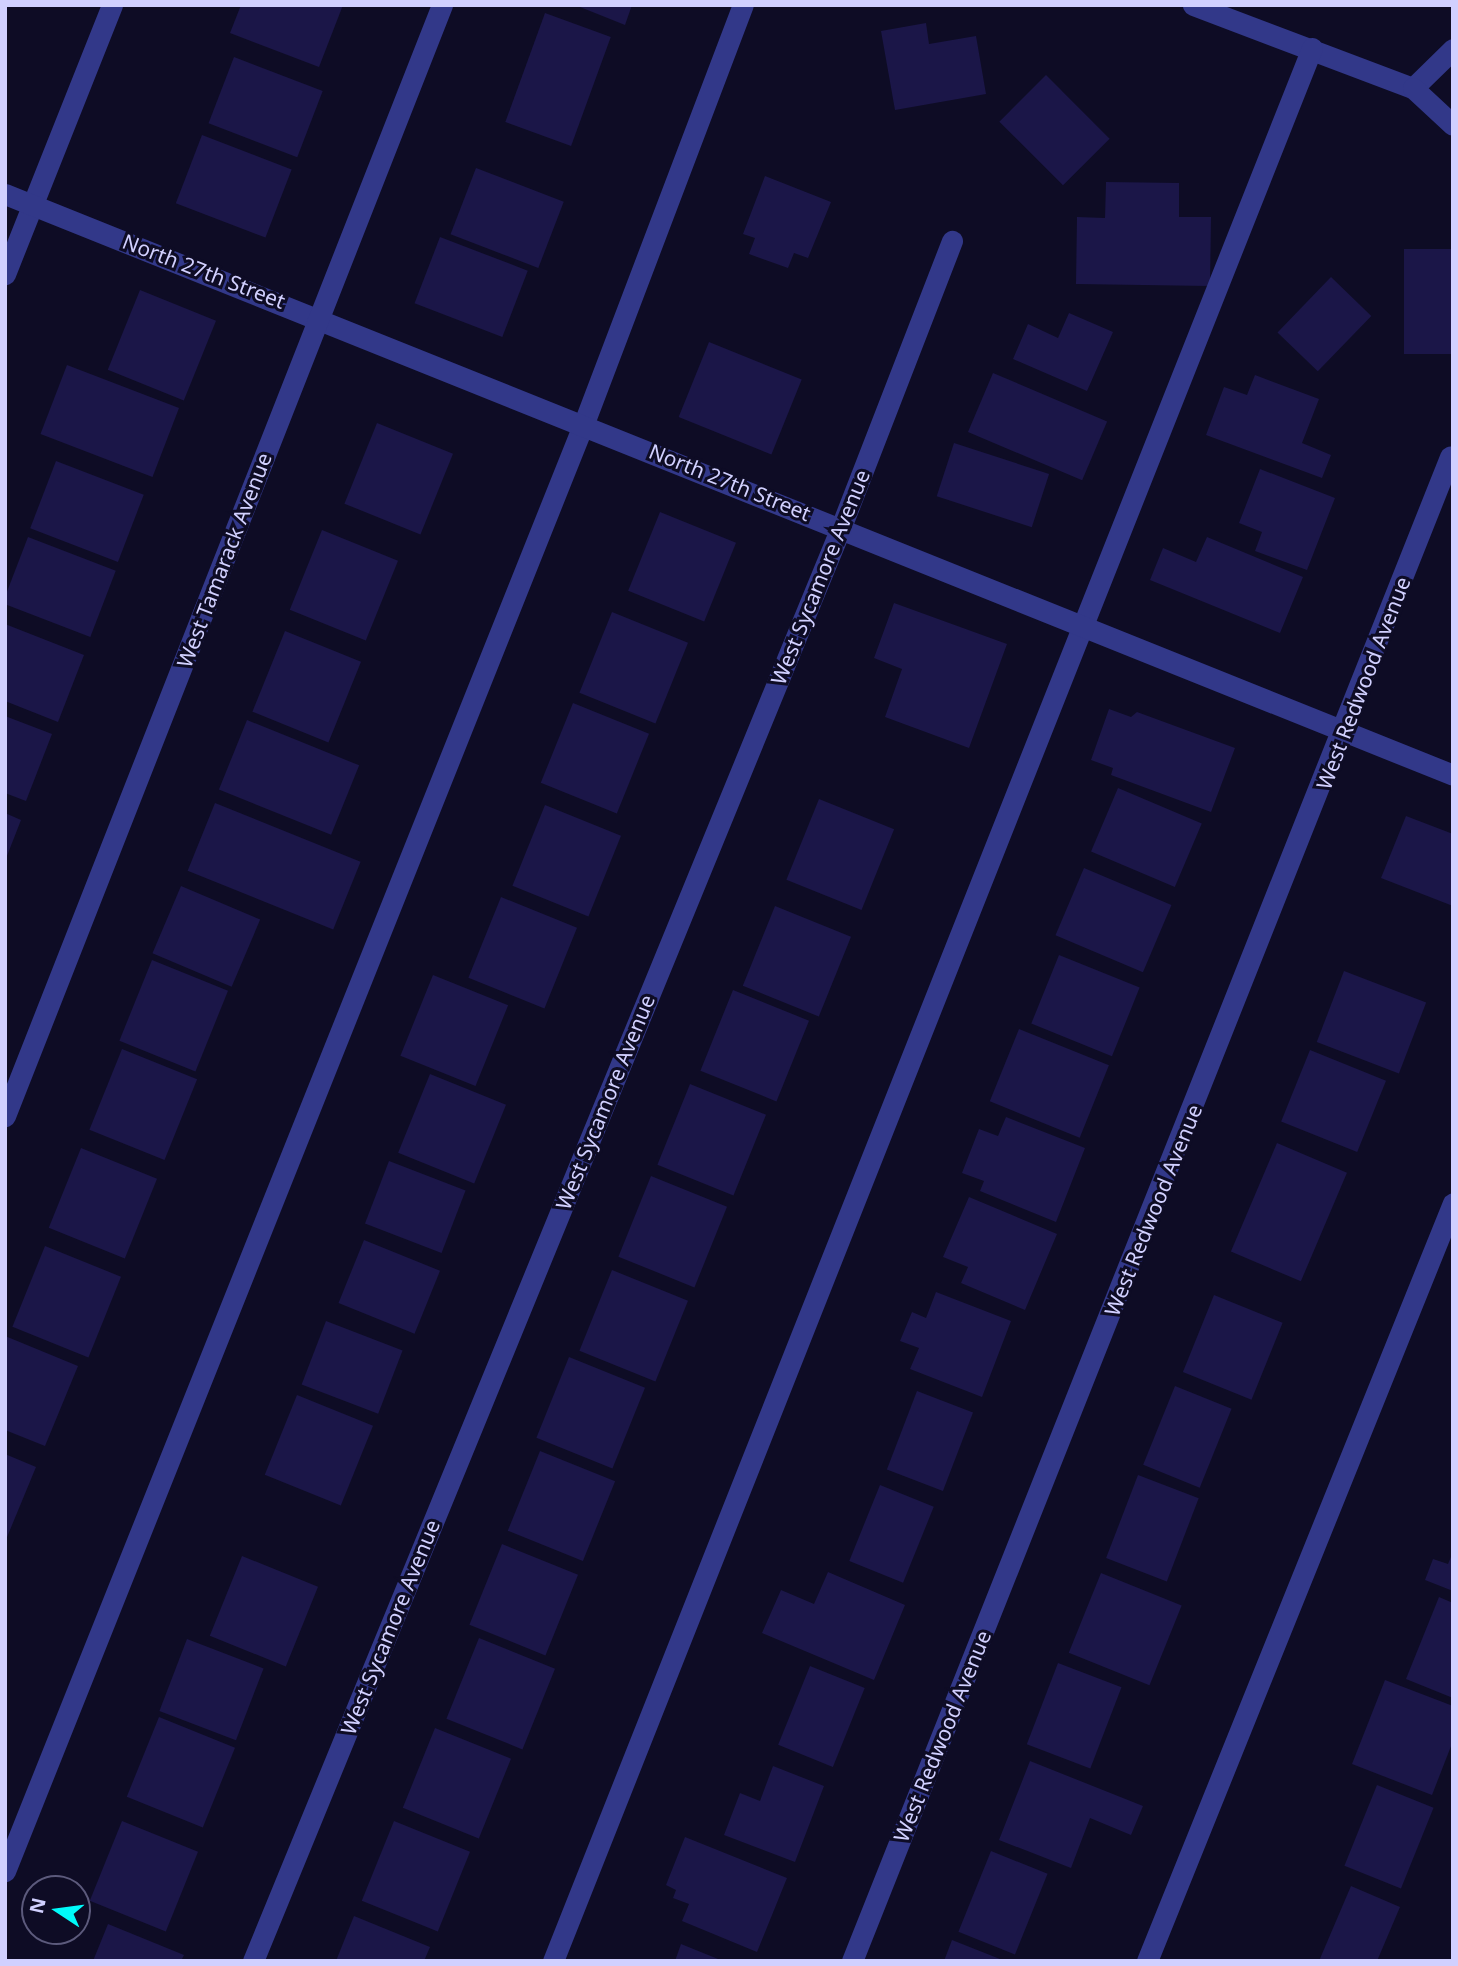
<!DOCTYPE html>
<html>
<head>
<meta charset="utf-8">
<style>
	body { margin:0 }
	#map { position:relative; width:1458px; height:1966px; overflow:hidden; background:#0e0c25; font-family:"Noto Sans",sans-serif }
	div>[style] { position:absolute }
	.building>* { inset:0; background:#1b1648; transform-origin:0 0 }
	.lane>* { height:21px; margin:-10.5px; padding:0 10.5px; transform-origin:10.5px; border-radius:10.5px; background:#323889 }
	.street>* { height:21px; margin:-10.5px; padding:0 10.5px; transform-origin:10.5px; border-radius:10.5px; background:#323889 }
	span { translate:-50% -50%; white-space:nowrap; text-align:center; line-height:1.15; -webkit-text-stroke:6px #0e0c25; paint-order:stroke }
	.street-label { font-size:21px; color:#d1d0ff }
	.frame { position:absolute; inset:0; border:7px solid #d1d0ff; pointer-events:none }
	.north { position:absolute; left:21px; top:1875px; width:70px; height:70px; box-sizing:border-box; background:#0e0c25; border:2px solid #5c5a7c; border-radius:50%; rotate:283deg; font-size:19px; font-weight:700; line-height:28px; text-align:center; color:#d1d0ff }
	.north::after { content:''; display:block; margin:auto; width:24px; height:32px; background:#00fbfa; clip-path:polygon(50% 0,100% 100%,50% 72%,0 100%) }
</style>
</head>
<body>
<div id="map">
	<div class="building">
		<div style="clip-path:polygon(241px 5px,343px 5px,319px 67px,230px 33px)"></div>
		<div style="clip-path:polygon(575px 5px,632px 5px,625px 25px)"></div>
		<div style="left:545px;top:13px;width:70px;height:116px;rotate:20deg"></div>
		<div style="clip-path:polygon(926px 23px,929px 44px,976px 36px,986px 94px,895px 110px,881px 31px)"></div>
		<div style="left:234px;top:57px;width:95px;height:71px;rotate:21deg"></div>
		<div style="left:1046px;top:75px;width:90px;height:66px;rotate:45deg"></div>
		<div style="left:202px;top:135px;width:96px;height:73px;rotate:21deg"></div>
		<div style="left:476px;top:168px;width:94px;height:71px;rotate:21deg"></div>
		<div style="clip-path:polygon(765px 176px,831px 202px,808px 258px,794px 253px,788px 268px,749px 254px,755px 238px,743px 234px)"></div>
		<div style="clip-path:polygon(1106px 182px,1179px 183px,1179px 217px,1211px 217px,1210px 286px,1076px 284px,1077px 217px,1105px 218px)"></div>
		<div style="left:440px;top:237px;width:94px;height:71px;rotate:21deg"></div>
		<div style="left:1453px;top:249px;width:105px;height:49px;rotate:90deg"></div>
		<div style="left:1331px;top:277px;width:56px;height:77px;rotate:44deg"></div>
		<div style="left:140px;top:290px;width:82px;height:86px;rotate:22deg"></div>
		<div style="clip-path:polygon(1069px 313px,1113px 332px,1087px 391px,1013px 359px,1028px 324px,1058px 338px)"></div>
		<div style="left:709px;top:342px;width:100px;height:81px;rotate:22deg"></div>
		<div style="left:67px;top:365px;width:120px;height:74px;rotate:21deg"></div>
		<div style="left:993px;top:373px;width:124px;height:64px;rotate:23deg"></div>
		<div style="clip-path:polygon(1255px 375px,1319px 399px,1302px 443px,1331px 455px,1322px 478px,1206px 435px,1224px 387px,1247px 395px)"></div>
		<div style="left:377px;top:423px;width:82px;height:87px;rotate:22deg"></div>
		<div style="left:954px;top:443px;width:100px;height:56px;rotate:18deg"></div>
		<div style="left:56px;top:461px;width:94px;height:72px;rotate:21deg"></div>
		<div style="clip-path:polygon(1260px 469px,1335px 498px,1307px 570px,1255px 551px,1262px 532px,1239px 523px)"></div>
		<div style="left:660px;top:512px;width:82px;height:85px;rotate:22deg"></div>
		<div style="left:322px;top:530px;width:82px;height:86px;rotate:22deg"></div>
		<div style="left:28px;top:537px;width:94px;height:71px;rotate:21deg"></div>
		<div style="clip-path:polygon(1207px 537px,1303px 577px,1280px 633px,1150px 580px,1163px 548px,1196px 562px)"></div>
		<div style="clip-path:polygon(894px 603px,1007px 644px,969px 748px,885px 717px,902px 669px,874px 658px)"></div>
		<div style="left:612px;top:612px;width:82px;height:87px;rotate:22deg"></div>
		<div style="clip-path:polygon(5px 624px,84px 655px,58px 722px,5px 701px)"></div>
		<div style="left:285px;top:631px;width:82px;height:87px;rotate:22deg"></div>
		<div style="left:573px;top:703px;width:82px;height:86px;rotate:22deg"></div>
		<div style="clip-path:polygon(1109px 709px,1131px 717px,1137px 712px,1235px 748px,1211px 812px,1111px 775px,1113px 768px,1091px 760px)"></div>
		<div style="clip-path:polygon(5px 716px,52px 734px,26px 801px,5px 793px)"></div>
		<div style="left:247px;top:720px;width:121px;height:75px;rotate:22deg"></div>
		<div style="left:1118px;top:788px;width:91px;height:69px;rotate:23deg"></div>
		<div style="left:819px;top:799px;width:81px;height:87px;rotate:22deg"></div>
		<div style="left:215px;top:803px;width:157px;height:73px;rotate:22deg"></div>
		<div style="left:545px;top:805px;width:82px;height:87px;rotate:22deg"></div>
		<div style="clip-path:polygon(5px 813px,21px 820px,5px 861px)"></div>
		<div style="clip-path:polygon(1406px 816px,1453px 834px,1453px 906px,1381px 878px)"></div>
		<div style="left:1084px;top:868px;width:95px;height:73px;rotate:23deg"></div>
		<div style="left:181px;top:886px;width:86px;height:73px;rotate:23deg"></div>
		<div style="left:501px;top:897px;width:82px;height:87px;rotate:22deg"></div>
		<div style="left:775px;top:906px;width:82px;height:86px;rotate:22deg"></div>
		<div style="left:1059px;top:955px;width:87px;height:74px;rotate:22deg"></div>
		<div style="left:152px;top:960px;width:82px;height:87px;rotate:22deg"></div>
		<div style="left:1344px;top:971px;width:88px;height:76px;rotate:21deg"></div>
		<div style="left:433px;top:975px;width:81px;height:87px;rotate:22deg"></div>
		<div style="left:733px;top:990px;width:82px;height:87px;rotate:22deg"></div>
		<div style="left:1019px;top:1029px;width:97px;height:78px;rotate:22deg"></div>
		<div style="left:122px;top:1049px;width:81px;height:87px;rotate:22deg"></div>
		<div style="left:1310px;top:1050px;width:82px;height:77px;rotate:22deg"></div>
		<div style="left:430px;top:1074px;width:82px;height:85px;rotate:22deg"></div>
		<div style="left:690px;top:1084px;width:82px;height:87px;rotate:22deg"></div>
		<div style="clip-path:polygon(1006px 1117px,1085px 1148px,1056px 1222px,980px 1191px,984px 1181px,962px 1173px,979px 1129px,998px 1136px)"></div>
		<div style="left:1277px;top:1143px;width:76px;height:118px;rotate:23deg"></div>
		<div style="left:81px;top:1148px;width:82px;height:86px;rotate:22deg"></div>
		<div style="left:389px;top:1161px;width:82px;height:67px;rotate:21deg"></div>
		<div style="left:651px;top:1176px;width:82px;height:87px;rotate:22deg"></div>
		<div style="clip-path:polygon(969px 1197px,1057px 1234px,1025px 1310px,961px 1283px,968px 1267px,943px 1257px)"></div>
		<div style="left:364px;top:1240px;width:82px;height:68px;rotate:22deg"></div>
		<div style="left:45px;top:1246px;width:82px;height:87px;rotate:22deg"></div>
		<div style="left:612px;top:1270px;width:82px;height:87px;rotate:22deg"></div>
		<div style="clip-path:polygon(936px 1292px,1011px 1321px,982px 1397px,910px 1369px,919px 1348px,900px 1341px,912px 1312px,926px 1318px)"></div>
		<div style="left:1214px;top:1295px;width:74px;height:83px;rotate:22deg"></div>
		<div style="left:326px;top:1321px;width:82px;height:68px;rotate:21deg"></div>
		<div style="clip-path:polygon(5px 1336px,78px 1366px,45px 1446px,5px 1430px)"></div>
		<div style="left:569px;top:1357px;width:82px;height:87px;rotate:22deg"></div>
		<div style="left:1175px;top:1386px;width:61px;height:85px;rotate:22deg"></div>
		<div style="left:917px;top:1391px;width:60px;height:84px;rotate:21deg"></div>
		<div style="left:297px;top:1395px;width:82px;height:86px;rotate:22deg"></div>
		<div style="left:540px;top:1451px;width:81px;height:86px;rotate:22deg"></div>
		<div style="clip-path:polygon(5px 1454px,36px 1467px,5px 1542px)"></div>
		<div style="left:1138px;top:1475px;width:65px;height:89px;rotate:21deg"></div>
		<div style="left:880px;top:1485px;width:58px;height:82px;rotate:22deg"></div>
		<div style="left:502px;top:1544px;width:82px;height:87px;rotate:22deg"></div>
		<div style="clip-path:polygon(1453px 1552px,1453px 1591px,1425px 1580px,1433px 1559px,1448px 1564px)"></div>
		<div style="left:242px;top:1556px;width:82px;height:86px;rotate:22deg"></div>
		<div style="clip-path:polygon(828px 1572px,905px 1605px,874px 1680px,762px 1633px,781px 1590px,814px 1604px)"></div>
		<div style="left:1101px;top:1573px;width:87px;height:86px;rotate:22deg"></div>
		<div style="clip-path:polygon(1439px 1597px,1453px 1603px,1453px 1698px,1406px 1679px)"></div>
		<div style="left:479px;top:1638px;width:82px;height:87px;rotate:22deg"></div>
		<div style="left:187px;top:1639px;width:82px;height:77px;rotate:21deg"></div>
		<div style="left:1058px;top:1663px;width:68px;height:87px;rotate:21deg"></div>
		<div style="left:810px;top:1666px;width:59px;height:85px;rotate:22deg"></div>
		<div style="clip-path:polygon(1385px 1680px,1453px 1706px,1453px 1741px,1432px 1795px,1352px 1764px)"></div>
		<div style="left:159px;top:1717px;width:82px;height:86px;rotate:22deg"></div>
		<div style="left:435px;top:1728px;width:82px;height:86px;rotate:22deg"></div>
		<div style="clip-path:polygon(1030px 1761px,1143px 1806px,1131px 1835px,1090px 1818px,1071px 1868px,999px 1840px)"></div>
		<div style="clip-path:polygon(773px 1766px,824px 1786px,795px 1862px,724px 1835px,740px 1793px,760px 1801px)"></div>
		<div style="left:1377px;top:1785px;width:61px;height:87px;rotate:22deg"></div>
		<div style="left:122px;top:1821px;width:82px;height:86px;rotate:22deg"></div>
		<div style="left:394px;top:1821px;width:82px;height:86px;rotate:22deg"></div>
		<div style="clip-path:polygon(685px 1837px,787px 1878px,757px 1952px,682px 1921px,689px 1904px,673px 1898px,676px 1890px,666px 1885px)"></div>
		<div style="left:991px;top:1851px;width:61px;height:87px;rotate:22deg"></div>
		<div style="clip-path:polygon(1351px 1886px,1400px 1907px,1377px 1961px,1319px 1961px)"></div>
		<div style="clip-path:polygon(354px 1916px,430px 1947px,424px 1961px,336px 1961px)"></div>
		<div style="clip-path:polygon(108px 1924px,184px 1955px,181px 1961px,93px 1961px)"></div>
		<div style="clip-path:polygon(952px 1940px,1005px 1961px,944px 1961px)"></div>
		<div style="clip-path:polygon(681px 1944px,723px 1961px,675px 1961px)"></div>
	</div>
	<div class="lane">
		<div style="left:1193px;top:5px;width:235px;rotate:20.7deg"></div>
		<div style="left:1413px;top:88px;width:56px;rotate:-44.3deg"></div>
		<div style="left:1413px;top:88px;width:54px;rotate:42.8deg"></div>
		<div style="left:5px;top:274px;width:289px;rotate:-68.3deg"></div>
		<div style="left:5px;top:1871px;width:1559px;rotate:-68.21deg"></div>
		<div style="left:584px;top:423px;width:447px;rotate:-69.2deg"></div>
		<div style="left:553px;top:1961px;width:2058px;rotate:-68.36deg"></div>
		<div style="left:1147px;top:1961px;width:817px;rotate:-68.02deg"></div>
	</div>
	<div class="street">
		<div style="left:5px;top:194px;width:1560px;rotate:21.86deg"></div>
		<div style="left:5px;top:1116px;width:1194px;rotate:-68.53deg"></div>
		<div style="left:253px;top:1961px;width:1550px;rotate:-67.7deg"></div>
		<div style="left:841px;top:527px;width:307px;rotate:-68.8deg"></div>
		<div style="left:852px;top:1961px;width:1619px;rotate:-68.32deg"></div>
	</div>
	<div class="street-label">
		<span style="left:204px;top:271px;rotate:21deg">North 27th Street</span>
		<span style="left:730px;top:482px;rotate:22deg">North 27th Street</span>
		<span style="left:224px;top:560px;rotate:-69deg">West Tamarack Avenue</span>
		<span style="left:820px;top:577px;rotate:-68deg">West Sycamore Avenue</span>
		<span style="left:1363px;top:683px;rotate:-69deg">West Redwood Avenue</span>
		<span style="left:605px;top:1102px;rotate:-68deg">West Sycamore Avenue</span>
		<span style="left:1153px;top:1210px;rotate:-68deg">West Redwood Avenue</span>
		<span style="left:390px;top:1627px;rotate:-68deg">West Sycamore Avenue</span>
		<span style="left:942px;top:1736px;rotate:-68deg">West Redwood Avenue</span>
	</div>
	<div class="frame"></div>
	<div class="north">N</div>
</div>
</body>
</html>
